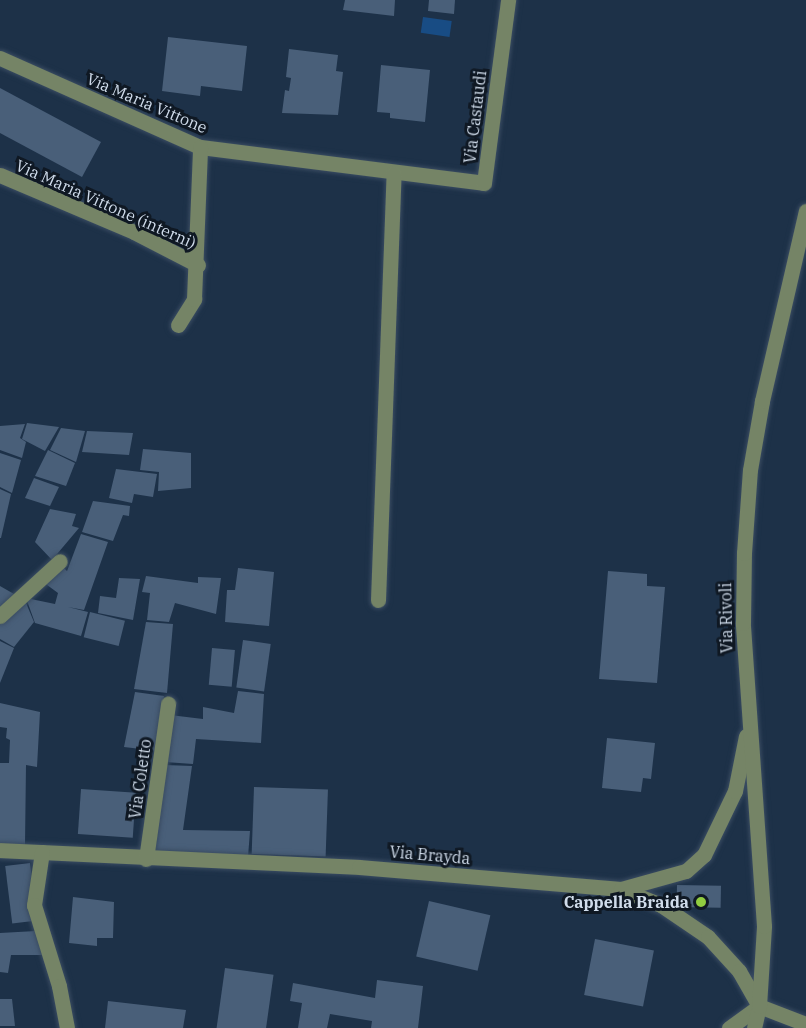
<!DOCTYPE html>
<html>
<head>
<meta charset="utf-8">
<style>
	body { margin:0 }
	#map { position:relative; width:806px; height:1028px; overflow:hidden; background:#1d3148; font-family:"IBM Plex Serif",serif }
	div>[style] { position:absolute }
	.water>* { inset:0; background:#184c84; transform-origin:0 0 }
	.building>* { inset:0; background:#495f79; transform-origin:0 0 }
	.roads { filter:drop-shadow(0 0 2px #3a4c62) drop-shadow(0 0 2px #3a4c62) }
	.minor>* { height:15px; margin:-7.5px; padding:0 7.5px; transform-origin:7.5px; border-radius:7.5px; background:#758466 }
	.dots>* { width:16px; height:16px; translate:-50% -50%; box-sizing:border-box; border:3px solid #0f1823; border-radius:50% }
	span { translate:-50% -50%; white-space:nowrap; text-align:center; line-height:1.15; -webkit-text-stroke:6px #0f1823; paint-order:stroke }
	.street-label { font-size:16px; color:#d0dceb }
	.poi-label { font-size:16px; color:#d0dceb; font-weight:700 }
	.right { translate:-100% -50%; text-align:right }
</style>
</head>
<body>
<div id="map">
	<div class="water">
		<div style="left:423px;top:17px;width:29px;height:16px;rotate:8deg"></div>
	</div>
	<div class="building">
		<div style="clip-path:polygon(345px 0,395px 0,394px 16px,343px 10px)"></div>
		<div style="clip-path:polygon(429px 0,455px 0,454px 14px,428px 11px)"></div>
		<div style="clip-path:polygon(168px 37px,247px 46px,242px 91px,201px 86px,200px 96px,162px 91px)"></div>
		<div style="clip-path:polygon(289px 49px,338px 55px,336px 71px,343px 72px,338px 115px,282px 113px,285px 90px,289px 91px,291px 78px,286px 77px)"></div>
		<div style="clip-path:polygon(381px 65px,430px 70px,425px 122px,390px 118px,390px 113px,377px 112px)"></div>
		<div style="clip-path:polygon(0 88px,101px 142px,82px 177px,0 133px)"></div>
		<div style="clip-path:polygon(27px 423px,59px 427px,45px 451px,22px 439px)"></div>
		<div style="clip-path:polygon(25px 424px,20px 438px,26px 442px,22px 458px,0 450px,0 426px)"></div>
		<div style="clip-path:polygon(61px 428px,85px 431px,76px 462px,50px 450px)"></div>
		<div style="clip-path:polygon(87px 431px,133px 433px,129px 455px,82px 452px)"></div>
		<div style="clip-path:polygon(143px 449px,191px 453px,191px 488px,158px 491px,159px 472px,140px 470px)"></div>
		<div style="clip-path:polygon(48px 450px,75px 463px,66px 486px,35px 476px)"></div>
		<div style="clip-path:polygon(0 453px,21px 460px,12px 493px,0 487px)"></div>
		<div style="clip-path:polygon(116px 469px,157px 474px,153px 497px,134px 494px,132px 503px,109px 498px)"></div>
		<div style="clip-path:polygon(34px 478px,59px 487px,50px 506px,25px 498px)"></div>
		<div style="clip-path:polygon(0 489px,11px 494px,1px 538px,0 538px)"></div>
		<div style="clip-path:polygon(93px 501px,130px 506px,129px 516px,123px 515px,113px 541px,82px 532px)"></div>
		<div style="clip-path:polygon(50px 509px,76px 514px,72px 526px,79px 528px,52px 560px,35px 542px)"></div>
		<div style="clip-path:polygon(81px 534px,108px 542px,84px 610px,68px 607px,88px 612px,81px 636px,35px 623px,26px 598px,55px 604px,58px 593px,43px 582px,61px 565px,67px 571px)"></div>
		<div style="clip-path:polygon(238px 568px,274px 572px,269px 626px,225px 622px,227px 590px,235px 590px)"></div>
		<div style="clip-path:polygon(608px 571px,647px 574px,647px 586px,665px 587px,657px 683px,599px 679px)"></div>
		<div style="clip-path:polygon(146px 576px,198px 583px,198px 577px,221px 578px,216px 614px,175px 603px,169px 622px,147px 620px,150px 593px,142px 592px)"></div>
		<div style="clip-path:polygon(119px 578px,140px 579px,133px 620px,98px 613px,100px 596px,116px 598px)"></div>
		<div style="clip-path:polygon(0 586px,14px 594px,0 608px)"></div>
		<div style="clip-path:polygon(24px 598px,34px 622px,14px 647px,0 639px,0 620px)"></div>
		<div style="left:90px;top:612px;width:36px;height:26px;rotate:14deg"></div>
		<div style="clip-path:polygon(146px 622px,173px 624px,167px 693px,134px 689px)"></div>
		<div style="left:243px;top:640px;width:28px;height:48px;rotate:8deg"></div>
		<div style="clip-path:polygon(0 641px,14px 648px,0 683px)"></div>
		<div style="left:212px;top:648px;width:23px;height:37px;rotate:5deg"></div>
		<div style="clip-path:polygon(238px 691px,264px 694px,261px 743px,196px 739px,193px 764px,165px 762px,170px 715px,203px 719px,203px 707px,234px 713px)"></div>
		<div style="clip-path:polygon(135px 692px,164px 696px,158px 751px,124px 747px)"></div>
		<div style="clip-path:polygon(0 703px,40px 712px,37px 767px,26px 765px,25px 845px,0 845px,0 763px,9px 763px,10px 740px,6px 738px,7px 728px,0 727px)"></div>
		<div style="clip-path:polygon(607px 738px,655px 743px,651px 779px,643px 778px,641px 792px,602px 788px)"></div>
		<div style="clip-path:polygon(165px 765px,192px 766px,183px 830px,250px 831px,248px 857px,155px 855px)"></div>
		<div style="left:254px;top:787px;width:74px;height:67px;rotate:2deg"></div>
		<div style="left:81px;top:789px;width:55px;height:45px;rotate:4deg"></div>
		<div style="left:30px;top:863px;width:58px;height:25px;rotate:83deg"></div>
		<div style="left:677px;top:885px;width:44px;height:22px;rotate:1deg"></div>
		<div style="clip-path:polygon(73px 897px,114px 902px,113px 938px,97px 938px,97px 946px,69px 943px)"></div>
		<div style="left:429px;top:901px;width:63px;height:57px;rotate:13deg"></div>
		<div style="clip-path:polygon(36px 931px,46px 955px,11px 955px,8px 973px,0 972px,0 933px)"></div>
		<div style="left:595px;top:939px;width:60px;height:57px;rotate:11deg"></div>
		<div style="left:225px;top:968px;width:49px;height:61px;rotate:8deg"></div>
		<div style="clip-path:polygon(377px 980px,423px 986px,418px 1028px,371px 1028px,372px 1021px,330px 1014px,327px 1028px,298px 1028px,302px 1003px,290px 1001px,293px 983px,375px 998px)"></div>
		<div style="clip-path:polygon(0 999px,12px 999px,15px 1026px,0 1026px)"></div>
		<div style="clip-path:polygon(108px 1001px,186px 1010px,183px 1028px,105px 1028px)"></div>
	</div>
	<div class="roads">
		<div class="minor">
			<div style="left:0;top:58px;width:219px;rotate:24deg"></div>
			<div style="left:200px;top:147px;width:286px;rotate:7.2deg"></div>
			<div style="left:484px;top:183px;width:185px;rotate:-82.5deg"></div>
			<div style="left:0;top:175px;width:146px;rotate:23deg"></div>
			<div style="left:134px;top:232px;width:72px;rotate:27.3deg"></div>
			<div style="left:178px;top:325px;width:31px;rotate:-58deg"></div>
			<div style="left:194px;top:299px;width:152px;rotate:-87.7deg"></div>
			<div style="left:378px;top:600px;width:427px;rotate:-87.9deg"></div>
			<div style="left:0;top:616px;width:81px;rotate:-42.5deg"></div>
			<div style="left:0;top:850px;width:359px;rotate:2.7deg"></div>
			<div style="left:359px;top:867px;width:263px;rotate:4.8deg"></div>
			<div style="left:621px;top:889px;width:43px;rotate:21.8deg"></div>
			<div style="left:661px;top:905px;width:57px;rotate:34.2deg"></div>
			<div style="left:708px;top:937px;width:46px;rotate:47.6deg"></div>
			<div style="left:739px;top:971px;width:40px;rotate:60.3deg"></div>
			<div style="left:759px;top:1006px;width:50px;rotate:21deg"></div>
			<div style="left:42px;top:852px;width:54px;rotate:98.6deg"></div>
			<div style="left:34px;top:905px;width:85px;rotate:72.8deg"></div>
			<div style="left:59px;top:986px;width:43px;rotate:79.2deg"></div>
			<div style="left:146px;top:859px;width:157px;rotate:-81.9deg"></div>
			<div style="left:621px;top:889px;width:67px;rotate:-15.5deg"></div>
			<div style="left:686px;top:871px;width:24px;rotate:-42deg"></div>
			<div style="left:704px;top:855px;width:71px;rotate:-64.2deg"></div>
			<div style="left:735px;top:791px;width:56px;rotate:-78.7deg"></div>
			<div style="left:729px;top:1028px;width:37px;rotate:-36deg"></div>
			<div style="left:754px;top:1028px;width:23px;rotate:-77deg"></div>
			<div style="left:759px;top:1006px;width:80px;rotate:-86.4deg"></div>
			<div style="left:764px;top:926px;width:304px;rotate:-94deg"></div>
			<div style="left:743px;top:623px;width:70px;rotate:-89.2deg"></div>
			<div style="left:744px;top:553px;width:83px;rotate:-85.9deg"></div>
			<div style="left:750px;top:470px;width:70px;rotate:-80.1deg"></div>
			<div style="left:762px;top:401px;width:195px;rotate:-77deg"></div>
		</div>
	</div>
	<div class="dots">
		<div style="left:701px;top:902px;background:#91cd40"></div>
	</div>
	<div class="street-label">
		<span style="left:147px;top:103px;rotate:23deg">Via Maria Vittone</span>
		<span style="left:475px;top:117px;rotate:-83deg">Via Castaudi</span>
		<span style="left:106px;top:204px;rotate:24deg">Via Maria Vittone (interni)</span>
		<span style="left:726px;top:618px;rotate:-91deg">Via Rivoli</span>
		<span style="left:140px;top:779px;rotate:-82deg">Via Coletto</span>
		<span style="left:430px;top:855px;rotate:5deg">Via Brayda</span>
	</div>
	<div class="poi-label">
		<span class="right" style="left:689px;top:902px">Cappella Braida</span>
	</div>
</div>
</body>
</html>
